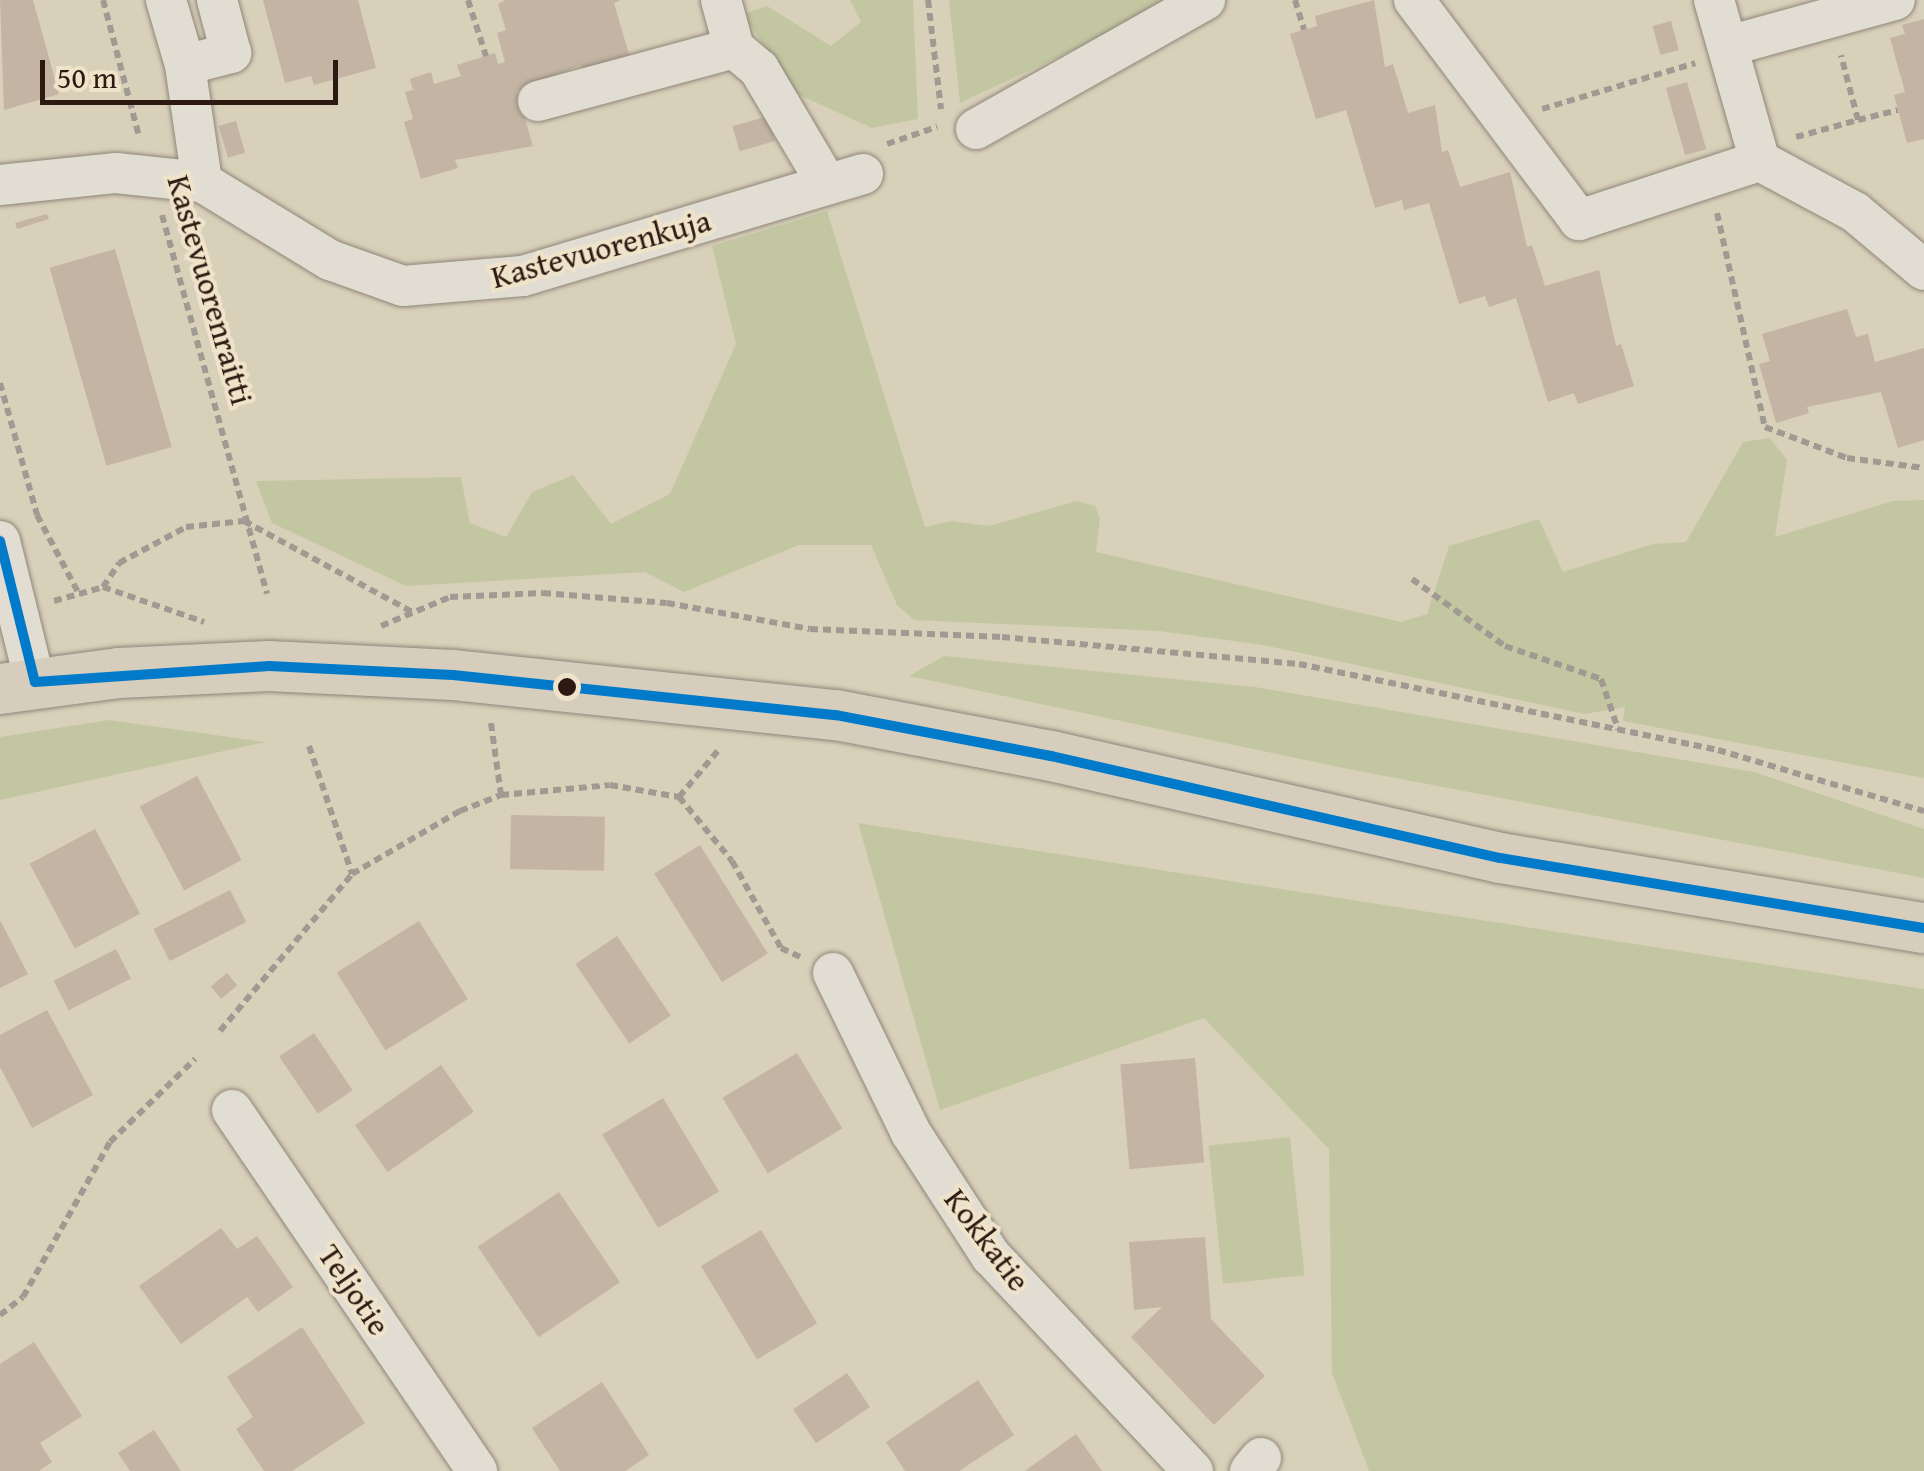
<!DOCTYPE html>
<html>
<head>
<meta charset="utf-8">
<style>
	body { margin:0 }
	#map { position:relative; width:1924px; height:1471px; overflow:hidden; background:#d9d0ba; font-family:"Gentium Book Plus",serif }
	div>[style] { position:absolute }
	.green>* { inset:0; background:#c2c7a2; transform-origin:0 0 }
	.building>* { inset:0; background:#c4b4a3; transform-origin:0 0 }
	.path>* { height:6px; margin-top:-3px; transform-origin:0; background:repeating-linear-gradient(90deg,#a09a92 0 8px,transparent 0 13px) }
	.roads { filter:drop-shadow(0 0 2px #8e8679) drop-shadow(0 0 2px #8e8679) }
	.minor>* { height:40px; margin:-20px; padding:0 20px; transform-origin:20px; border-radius:20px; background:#e2ddd2 }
	.major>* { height:50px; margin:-25px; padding:0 25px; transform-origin:25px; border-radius:25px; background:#d6cdbd }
	.bus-1>* { height:10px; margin:-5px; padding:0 5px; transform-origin:5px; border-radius:5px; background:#007ac9 }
	.dots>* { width:28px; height:28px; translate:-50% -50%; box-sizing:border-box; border:5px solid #efe4ca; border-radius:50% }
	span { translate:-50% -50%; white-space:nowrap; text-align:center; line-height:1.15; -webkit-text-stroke:8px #efe4ca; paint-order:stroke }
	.street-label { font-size:32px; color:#2d1911 }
	.scale { position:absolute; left:40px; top:60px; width:298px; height:45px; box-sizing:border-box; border:5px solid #2d1911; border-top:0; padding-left:12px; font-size:30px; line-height:35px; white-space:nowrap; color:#2d1911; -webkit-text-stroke:8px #efe4ca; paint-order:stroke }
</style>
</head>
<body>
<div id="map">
	<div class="green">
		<div style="clip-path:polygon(850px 0,913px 0,918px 119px,872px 128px,795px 93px,743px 14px,767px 6px,831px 46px,861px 22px)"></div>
		<div style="clip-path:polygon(949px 0,1179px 0,960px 103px)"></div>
		<div style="clip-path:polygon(827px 211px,925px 527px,952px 521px,989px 526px,1077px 501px,1095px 506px,1100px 518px,1096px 552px,1401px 622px,1427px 614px,1449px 546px,1539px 519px,1563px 572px,1653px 544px,1686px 542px,1743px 442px,1770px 438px,1787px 460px,1775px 537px,1893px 501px,1924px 500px,1924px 778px,1623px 721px,1625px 707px,1584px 714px,1263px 645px,1159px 631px,914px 620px,897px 605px,871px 545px,799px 545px,684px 592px,645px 572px,406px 586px,272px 523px,256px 481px,461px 477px,470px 523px,506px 537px,532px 492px,573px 475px,611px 524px,670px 494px,736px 344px,712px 246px)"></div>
		<div style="clip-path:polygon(944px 656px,1255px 687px,1754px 772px,1924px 829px,1924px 878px,1348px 769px,909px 676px)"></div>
		<div style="clip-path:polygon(109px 720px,265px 742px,0 800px,0 737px)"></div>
		<div style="clip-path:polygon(858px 823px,1924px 989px,1924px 1471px,1369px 1471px,1332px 1373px,1329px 1149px,1204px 1018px,940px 1110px)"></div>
		<div style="left:1290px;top:1137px;width:139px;height:82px;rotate:84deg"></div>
	</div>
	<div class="building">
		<div style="clip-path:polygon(0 0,33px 0,59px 94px,4px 110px)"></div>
		<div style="clip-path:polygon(263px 0,358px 0,376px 68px,314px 85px,311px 76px,285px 83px)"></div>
		<div style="clip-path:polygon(505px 0,621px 0,614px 3px,630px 58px,583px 72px,581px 65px,517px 91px,533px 146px,455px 160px,458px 168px,421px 179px,404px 122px,413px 119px,405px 92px,413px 90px,410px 79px,431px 72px,434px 84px,461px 76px,457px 65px,495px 53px,498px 64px,505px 62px,497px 33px,506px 30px,498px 4px)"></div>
		<div style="clip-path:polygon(1374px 0,1385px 67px,1393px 64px,1408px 113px,1435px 105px,1442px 152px,1448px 150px,1460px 187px,1510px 172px,1527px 247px,1532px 245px,1545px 286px,1599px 270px,1616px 346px,1621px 344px,1634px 386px,1578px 404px,1574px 393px,1548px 402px,1516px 298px,1489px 307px,1485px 296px,1459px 304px,1429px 203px,1404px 210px,1402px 200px,1375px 208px,1346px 110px,1316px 119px,1290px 34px,1317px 26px,1315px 16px)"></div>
		<div style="clip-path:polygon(1924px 19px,1924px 139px,1907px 143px,1894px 95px,1905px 92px,1890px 38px,1905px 34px,1902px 25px)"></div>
		<div style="left:1671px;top:21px;width:30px;height:19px;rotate:75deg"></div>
		<div style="left:1687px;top:82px;width:70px;height:22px;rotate:74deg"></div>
		<div style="left:768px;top:116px;width:26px;height:37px;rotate:74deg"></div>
		<div style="left:236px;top:121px;width:33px;height:18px;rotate:74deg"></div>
		<div style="clip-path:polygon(47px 214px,49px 219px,17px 229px,15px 223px)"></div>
		<div style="left:115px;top:249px;width:206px;height:68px;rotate:74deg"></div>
		<div style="clip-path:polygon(1847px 309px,1856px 337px,1868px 334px,1875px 362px,1924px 348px,1924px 440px,1898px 448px,1881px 392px,1807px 407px,1809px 413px,1776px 423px,1759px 364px,1770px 361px,1762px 334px)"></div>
		<div style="left:197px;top:776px;width:95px;height:65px;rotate:62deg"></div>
		<div style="left:511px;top:815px;width:94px;height:54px;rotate:1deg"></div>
		<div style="left:95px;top:829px;width:96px;height:74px;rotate:62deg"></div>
		<div style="left:700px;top:845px;width:128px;height:54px;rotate:58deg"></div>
		<div style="left:230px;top:890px;width:36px;height:86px;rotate:63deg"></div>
		<div style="clip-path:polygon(0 920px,28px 974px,0 988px)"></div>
		<div style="left:419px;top:921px;width:92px;height:97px;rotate:58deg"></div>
		<div style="left:617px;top:936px;width:96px;height:50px;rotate:56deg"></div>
		<div style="left:116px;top:949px;width:33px;height:70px;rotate:63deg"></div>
		<div style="left:227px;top:973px;width:16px;height:21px;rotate:50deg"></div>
		<div style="clip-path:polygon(47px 1010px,93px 1095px,32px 1128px,0 1067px,0 1035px)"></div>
		<div style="left:314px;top:1033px;width:69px;height:42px;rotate:56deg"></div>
		<div style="left:797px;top:1053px;width:88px;height:87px;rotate:59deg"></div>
		<div style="left:1195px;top:1058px;width:105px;height:75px;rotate:85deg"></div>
		<div style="left:441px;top:1065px;width:57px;height:105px;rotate:55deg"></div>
		<div style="left:663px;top:1098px;width:109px;height:71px;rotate:59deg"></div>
		<div style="left:559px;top:1192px;width:109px;height:98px;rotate:56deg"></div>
		<div style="clip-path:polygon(221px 1228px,237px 1249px,257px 1236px,293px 1287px,258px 1312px,247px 1297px,181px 1344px,139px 1286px)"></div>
		<div style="left:761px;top:1230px;width:109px;height:70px;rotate:59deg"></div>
		<div style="clip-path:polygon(1205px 1237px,1211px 1319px,1265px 1376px,1214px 1425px,1131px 1337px,1162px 1307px,1134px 1310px,1129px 1242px)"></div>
		<div style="clip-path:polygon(302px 1327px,365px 1423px,292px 1471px,264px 1471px,236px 1429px,253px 1417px,227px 1377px)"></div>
		<div style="clip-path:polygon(34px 1342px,82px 1416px,40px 1443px,52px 1462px,39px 1471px,0 1471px,0 1364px)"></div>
		<div style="left:847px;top:1373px;width:41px;height:65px;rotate:56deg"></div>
		<div style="clip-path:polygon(978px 1380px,1014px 1435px,959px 1471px,905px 1471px,886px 1442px)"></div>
		<div style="clip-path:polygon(602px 1382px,649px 1455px,625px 1471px,560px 1471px,532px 1428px)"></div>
		<div style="clip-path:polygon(154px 1430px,181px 1471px,130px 1471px,118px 1453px)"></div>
		<div style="clip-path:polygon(1076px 1434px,1102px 1471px,1025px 1471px)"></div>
	</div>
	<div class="path">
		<div style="left:103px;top:0;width:141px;rotate:75.2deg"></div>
		<div style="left:468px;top:0;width:59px;rotate:72.2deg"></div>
		<div style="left:928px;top:0;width:110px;rotate:83.2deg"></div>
		<div style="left:1295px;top:0;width:31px;rotate:73deg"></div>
		<div style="left:1542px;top:109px;width:160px;rotate:-16.7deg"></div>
		<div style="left:1858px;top:120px;width:41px;rotate:-14deg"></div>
		<div style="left:1796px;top:137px;width:64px;rotate:-15.3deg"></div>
		<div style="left:1858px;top:120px;width:67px;rotate:-104.7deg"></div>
		<div style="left:887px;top:144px;width:53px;rotate:-18.8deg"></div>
		<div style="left:1717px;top:213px;width:219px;rotate:77.4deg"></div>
		<div style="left:1765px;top:427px;width:88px;rotate:20.7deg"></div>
		<div style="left:1847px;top:458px;width:78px;rotate:7.4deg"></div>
		<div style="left:162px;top:215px;width:393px;rotate:74.5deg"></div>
		<div style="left:0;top:383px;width:137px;rotate:74.3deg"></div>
		<div style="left:37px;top:515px;width:89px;rotate:62deg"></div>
		<div style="left:1412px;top:579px;width:115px;rotate:35.8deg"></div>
		<div style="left:1505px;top:646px;width:102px;rotate:19deg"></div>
		<div style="left:1601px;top:679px;width:53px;rotate:71.2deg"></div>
		<div style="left:103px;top:587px;width:29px;rotate:-56deg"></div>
		<div style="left:119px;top:563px;width:76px;rotate:-28.2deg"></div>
		<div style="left:186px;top:527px;width:58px;rotate:-5.9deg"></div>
		<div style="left:244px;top:521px;width:191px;rotate:28.4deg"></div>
		<div style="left:54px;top:601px;width:51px;rotate:-15.9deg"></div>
		<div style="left:103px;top:587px;width:107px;rotate:19.1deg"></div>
		<div style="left:381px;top:626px;width:75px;rotate:-22.8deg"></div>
		<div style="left:450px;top:597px;width:93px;rotate:-2.5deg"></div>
		<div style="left:543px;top:593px;width:124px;rotate:4.6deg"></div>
		<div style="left:667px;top:603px;width:145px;rotate:10.3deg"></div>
		<div style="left:810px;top:629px;width:192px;rotate:2.4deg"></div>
		<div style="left:1002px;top:637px;width:298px;rotate:5.2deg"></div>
		<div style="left:1299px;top:664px;width:428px;rotate:11.6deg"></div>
		<div style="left:1718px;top:750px;width:215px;rotate:16.5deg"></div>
		<div style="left:491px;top:723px;width:73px;rotate:82.1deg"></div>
		<div style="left:309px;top:746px;width:135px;rotate:71.4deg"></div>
		<div style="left:679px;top:797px;width:65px;rotate:-50deg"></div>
		<div style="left:220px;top:1031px;width:205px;rotate:-49.9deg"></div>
		<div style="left:352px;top:874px;width:125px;rotate:-30.3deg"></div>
		<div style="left:460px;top:811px;width:44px;rotate:-21.3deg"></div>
		<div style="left:501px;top:795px;width:109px;rotate:-5.2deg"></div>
		<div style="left:610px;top:785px;width:70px;rotate:9.9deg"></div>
		<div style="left:679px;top:797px;width:83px;rotate:50.4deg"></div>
		<div style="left:732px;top:861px;width:100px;rotate:60.6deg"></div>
		<div style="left:781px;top:948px;width:21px;rotate:25deg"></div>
		<div style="left:0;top:1315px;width:29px;rotate:-38deg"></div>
		<div style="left:23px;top:1297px;width:178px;rotate:-60.7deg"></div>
		<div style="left:110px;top:1142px;width:119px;rotate:-44.3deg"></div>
	</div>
	<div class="roads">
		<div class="minor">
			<div style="left:166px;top:0;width:68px;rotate:73.7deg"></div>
			<div style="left:185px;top:65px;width:118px;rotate:81.7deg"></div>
			<div style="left:721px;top:0;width:50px;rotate:74.8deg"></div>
			<div style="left:734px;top:48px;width:33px;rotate:40deg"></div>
			<div style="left:759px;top:69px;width:134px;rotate:59.4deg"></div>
			<div style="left:1414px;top:0;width:275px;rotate:53.1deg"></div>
			<div style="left:1579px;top:220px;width:190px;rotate:-18.1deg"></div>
			<div style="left:1714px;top:0;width:167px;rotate:74.1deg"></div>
			<div style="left:1760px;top:161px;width:108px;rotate:28.2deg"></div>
			<div style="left:1855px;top:212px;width:90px;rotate:40deg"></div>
			<div style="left:1728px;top:46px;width:173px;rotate:-15.4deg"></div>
			<div style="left:185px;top:65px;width:48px;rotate:-14.6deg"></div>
			<div style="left:231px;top:53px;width:55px;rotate:-104.8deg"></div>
			<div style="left:538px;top:101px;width:203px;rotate:-15.1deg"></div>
			<div style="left:976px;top:129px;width:263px;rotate:-29.4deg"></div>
			<div style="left:0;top:185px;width:117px;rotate:-5.9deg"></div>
			<div style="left:116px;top:173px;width:86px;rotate:6deg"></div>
			<div style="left:202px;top:182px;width:150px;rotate:31.4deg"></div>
			<div style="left:330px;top:260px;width:77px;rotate:19.6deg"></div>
			<div style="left:403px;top:286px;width:120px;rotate:-4.8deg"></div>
			<div style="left:523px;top:276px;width:355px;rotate:-16.7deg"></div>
			<div style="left:0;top:541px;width:145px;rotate:76.1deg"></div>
			<div style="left:833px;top:973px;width:178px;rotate:64deg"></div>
			<div style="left:911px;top:1133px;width:147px;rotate:57deg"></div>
			<div style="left:991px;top:1256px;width:295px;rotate:46.8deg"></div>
			<div style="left:232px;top:1110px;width:436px;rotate:55.8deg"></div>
			<div style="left:1250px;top:1471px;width:17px;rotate:-50deg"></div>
		</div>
		<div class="major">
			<div style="left:0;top:689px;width:120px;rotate:-7.7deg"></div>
			<div style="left:119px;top:673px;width:150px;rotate:-2.7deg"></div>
			<div style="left:269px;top:666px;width:184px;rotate:2.8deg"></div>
			<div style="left:453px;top:675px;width:385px;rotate:6deg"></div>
			<div style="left:836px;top:715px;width:219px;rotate:10.8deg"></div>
			<div style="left:1051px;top:756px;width:460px;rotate:12.8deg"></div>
			<div style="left:1500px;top:858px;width:430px;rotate:9.4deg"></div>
		</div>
	</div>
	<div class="bus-1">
		<div style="left:0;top:541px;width:145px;rotate:76.1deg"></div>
		<div style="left:35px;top:682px;width:235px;rotate:-3.9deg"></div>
		<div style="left:269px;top:666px;width:184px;rotate:2.8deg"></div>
		<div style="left:453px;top:675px;width:385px;rotate:6deg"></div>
		<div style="left:836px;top:715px;width:219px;rotate:10.8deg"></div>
		<div style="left:1051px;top:756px;width:460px;rotate:12.8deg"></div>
		<div style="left:1500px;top:858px;width:430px;rotate:9.4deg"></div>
	</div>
	<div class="dots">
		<div style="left:567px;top:687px;background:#2d1911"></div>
	</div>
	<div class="street-label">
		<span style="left:601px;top:249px;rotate:-15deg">Kastevuorenkuja</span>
		<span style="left:210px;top:290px;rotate:74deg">Kastevuorenraitti</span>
		<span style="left:987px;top:1240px;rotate:53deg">Kokkatie</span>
		<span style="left:354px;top:1290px;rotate:56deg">Teljotie</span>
	</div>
	<div class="scale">50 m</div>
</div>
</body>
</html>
